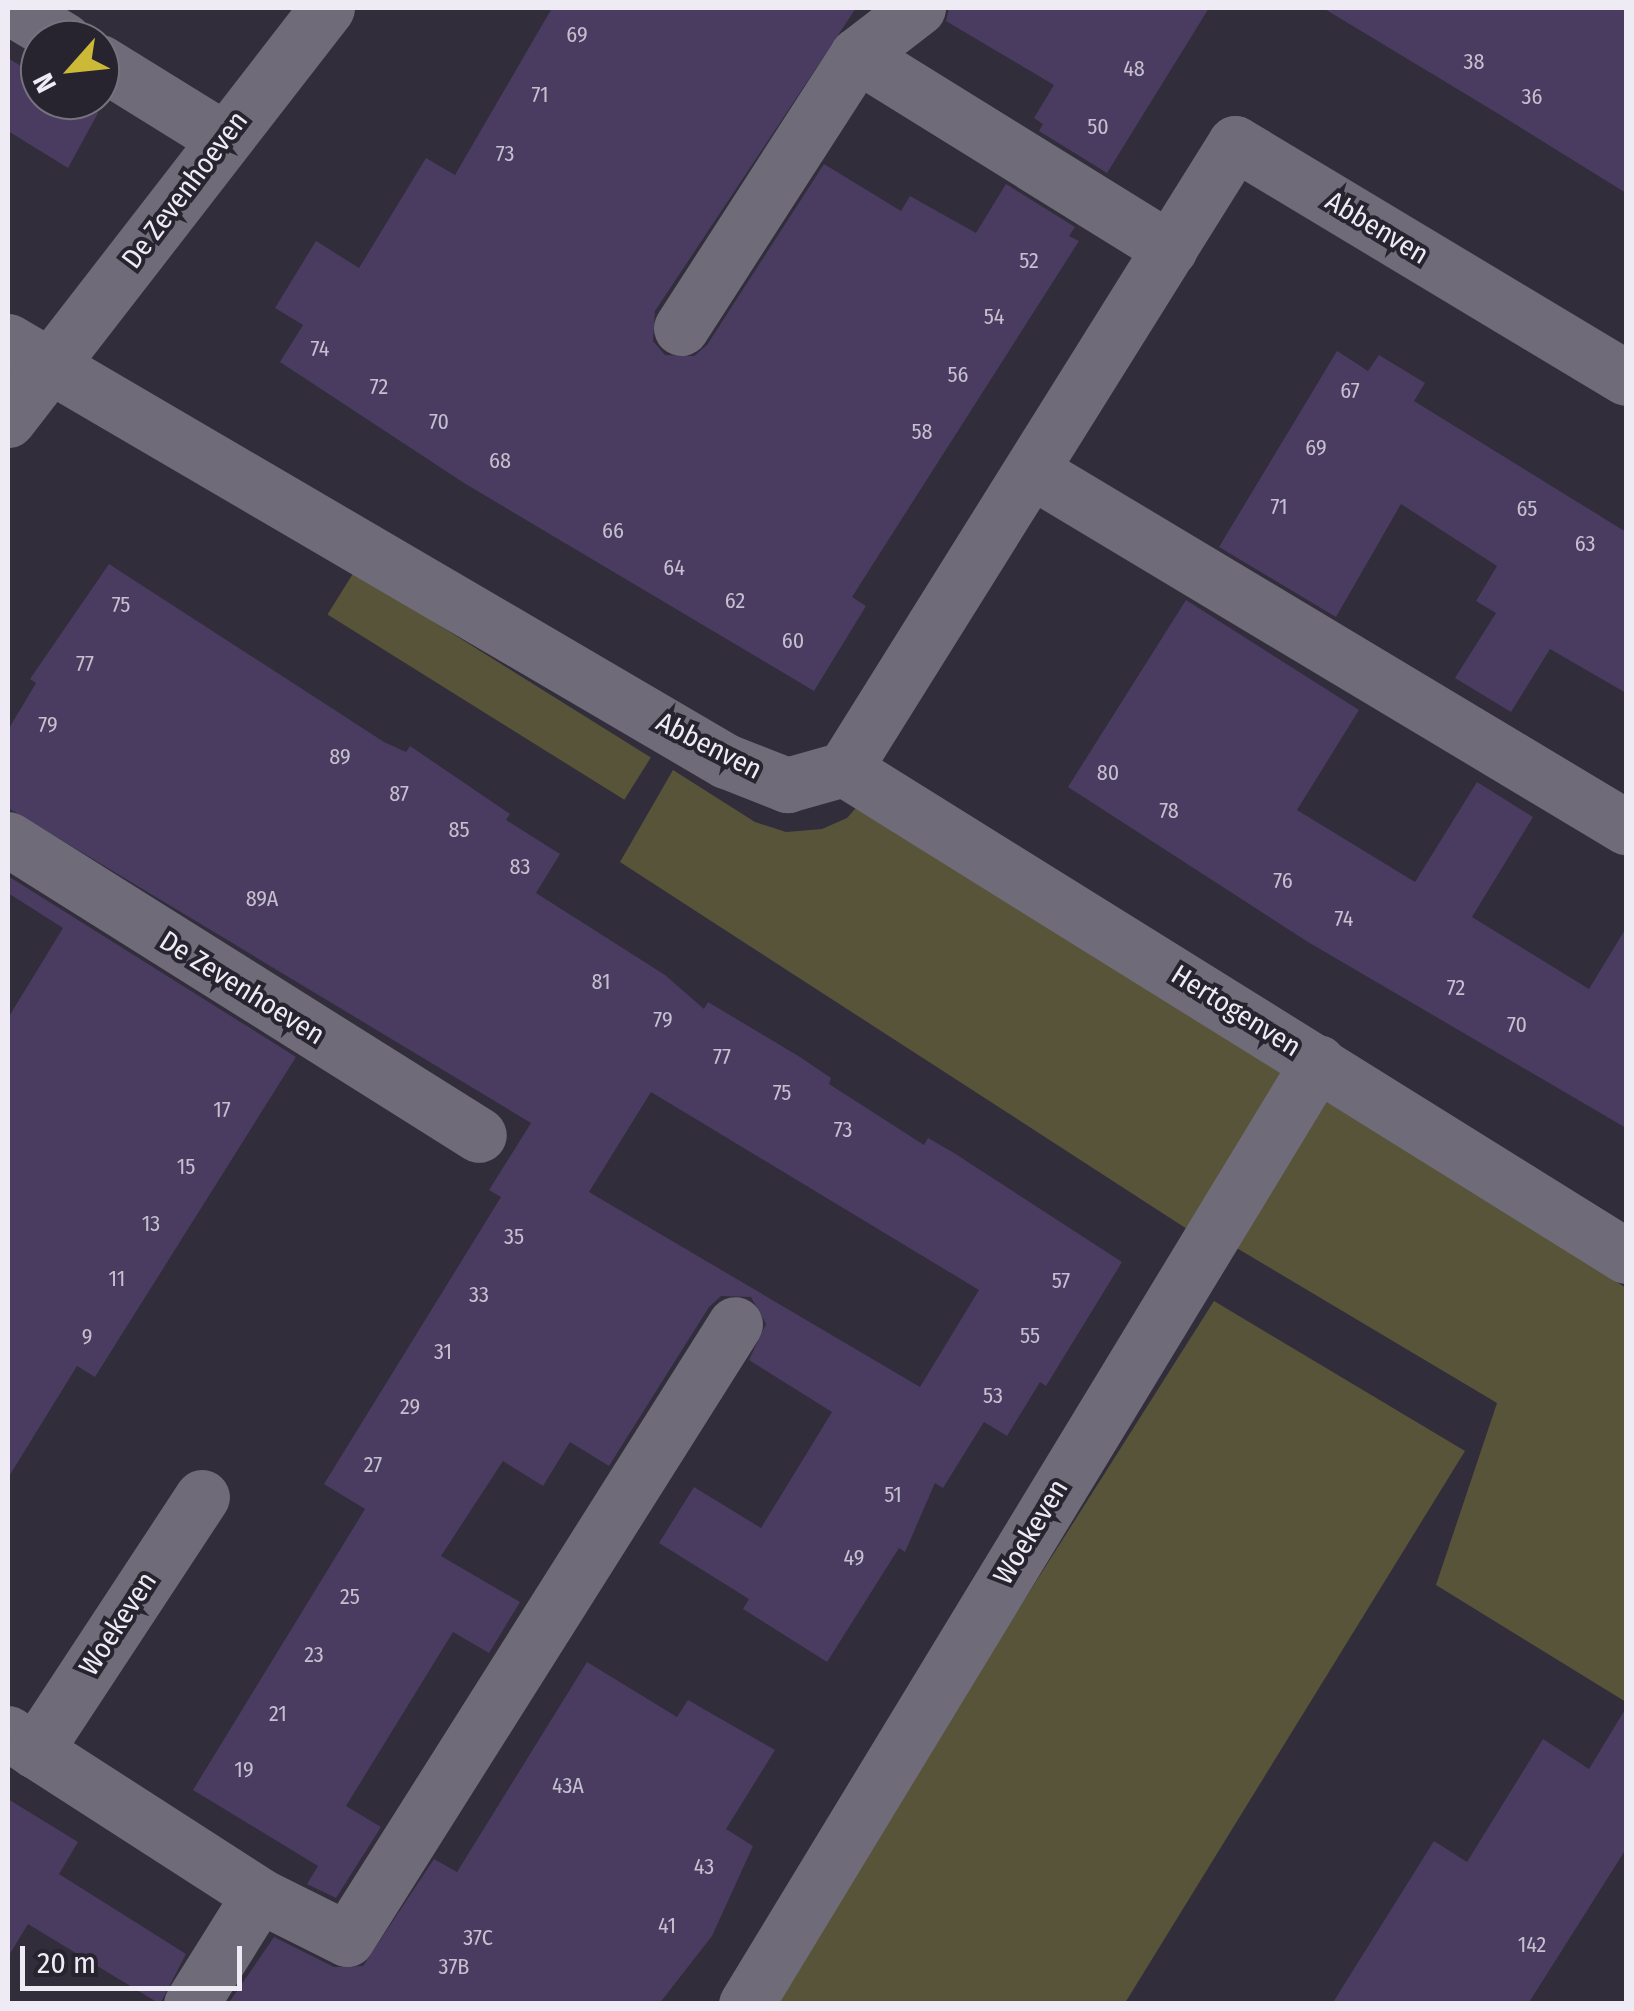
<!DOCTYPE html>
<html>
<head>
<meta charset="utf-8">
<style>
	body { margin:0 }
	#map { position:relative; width:1634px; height:2011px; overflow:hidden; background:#312d3a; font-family:"Fira Sans Condensed",sans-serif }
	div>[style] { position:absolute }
	.green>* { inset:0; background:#585439; transform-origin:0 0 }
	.building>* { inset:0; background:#493c60 }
	.minor>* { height:55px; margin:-27.5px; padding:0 27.5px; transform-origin:27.5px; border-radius:27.5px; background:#6f6b79 }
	span { translate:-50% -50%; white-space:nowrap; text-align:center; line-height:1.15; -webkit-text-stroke:8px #27232f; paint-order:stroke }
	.number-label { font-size:22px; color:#c5bfcf }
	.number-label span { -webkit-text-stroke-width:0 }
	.street-label { font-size:28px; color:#eeebf4 }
	.frame { position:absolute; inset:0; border:10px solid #eeebf4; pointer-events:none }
	.north { position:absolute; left:20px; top:20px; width:100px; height:100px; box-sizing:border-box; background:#27232f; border:2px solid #77737e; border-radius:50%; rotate:243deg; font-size:28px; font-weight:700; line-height:40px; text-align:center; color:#eeebf4 }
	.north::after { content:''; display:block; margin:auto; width:35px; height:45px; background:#cdb938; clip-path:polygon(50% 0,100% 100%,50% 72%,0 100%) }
	.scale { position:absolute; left:20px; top:1946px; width:222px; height:45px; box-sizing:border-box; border:5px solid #eeebf4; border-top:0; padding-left:12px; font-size:30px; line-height:35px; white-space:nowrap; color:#eeebf4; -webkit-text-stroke:8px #27232f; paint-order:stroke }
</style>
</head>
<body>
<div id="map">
	<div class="green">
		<div style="left:354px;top:572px;width:350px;height:50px;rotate:32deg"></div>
		<div style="clip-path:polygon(673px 770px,755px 822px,786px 832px,822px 829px,847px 818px,862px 801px,1291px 1066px,1187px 1229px,620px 862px)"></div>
		<div style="clip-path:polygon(1328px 1093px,1626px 1288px,1626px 1702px,1436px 1585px,1497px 1403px,1235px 1247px)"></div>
		<div style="clip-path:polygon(1214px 1301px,1465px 1451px,1125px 2003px,768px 2004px)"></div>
	</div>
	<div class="building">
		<div style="clip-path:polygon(552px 8px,856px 8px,655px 311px,653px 341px,665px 355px,694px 356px,707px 345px,824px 164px,901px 211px,910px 196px,976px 233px,1006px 184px,1075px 227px,1069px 236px,1079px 241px,852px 597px,866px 606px,814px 691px,464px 483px,280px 362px,303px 325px,275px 308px,316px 241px,359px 268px,426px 158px,455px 175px)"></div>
		<div style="clip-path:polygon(949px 8px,1209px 8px,1107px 173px,1039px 131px,1043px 124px,1034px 118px,1054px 85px,946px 21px)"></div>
		<div style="clip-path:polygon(1323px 8px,1626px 8px,1626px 193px,1502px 116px)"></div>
		<div style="clip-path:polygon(8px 58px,40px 78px,40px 100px,76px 100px,98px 113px,68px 168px,8px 131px)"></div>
		<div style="clip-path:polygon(1337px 351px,1368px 371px,1379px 355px,1425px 383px,1414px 401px,1626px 532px,1626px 693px,1550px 649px,1511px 712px,1455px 678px,1496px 613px,1476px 601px,1497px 566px,1401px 504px,1336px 617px,1219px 547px)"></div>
		<div style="clip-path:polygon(evenodd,109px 564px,384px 742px,406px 752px,410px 746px,510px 814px,506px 820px,560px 854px,536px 893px,665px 975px,704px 1009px,708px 1002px,800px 1057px,831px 1078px,829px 1084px,924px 1145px,928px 1138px,954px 1153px,1122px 1262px,1046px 1386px,1040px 1382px,1007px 1436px,984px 1422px,943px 1488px,935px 1483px,905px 1552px,899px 1548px,827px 1662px,743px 1609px,749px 1599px,659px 1543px,694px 1487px,761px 1528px,832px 1412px,749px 1360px,766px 1324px,751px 1297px,721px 1296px,709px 1307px,609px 1466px,570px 1442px,543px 1486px,503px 1461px,441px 1556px,520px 1602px,489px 1653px,453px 1632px,346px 1806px,381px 1827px,336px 1898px,307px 1884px,318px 1866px,193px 1790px,365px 1509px,324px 1484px,501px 1197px,489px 1190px,531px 1123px,8px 808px,8px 730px,36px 683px,30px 679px,109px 564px,651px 1092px,979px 1290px,920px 1387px,589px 1192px,651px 1092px)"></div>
		<div style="clip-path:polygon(1186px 600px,1359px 710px,1297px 810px,1415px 882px,1477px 782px,1533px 817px,1472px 917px,1589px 989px,1626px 928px,1626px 1128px,1308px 942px,1068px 787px)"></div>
		<div style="clip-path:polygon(8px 876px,296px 1057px,95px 1377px,77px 1366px,8px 1478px,8px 1018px,63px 928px,8px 893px)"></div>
		<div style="clip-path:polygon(587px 1662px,677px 1717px,688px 1700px,775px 1750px,726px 1829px,753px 1846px,712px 1936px,659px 2004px,228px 2004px,274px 1937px,334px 1967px,363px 1966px,434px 1859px,457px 1872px)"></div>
		<div style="clip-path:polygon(1626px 1708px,1626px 1849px,1528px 2004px,1332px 2004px,1434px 1841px,1467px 1862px,1543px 1739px,1589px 1769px)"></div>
		<div style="clip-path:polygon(8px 1799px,78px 1842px,59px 1874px,186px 1954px,160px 2004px,28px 1924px,8px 1957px)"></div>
	</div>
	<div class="minor">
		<div style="left:11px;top:8px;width:62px;rotate:31.1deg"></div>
		<div style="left:857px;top:55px;width:368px;rotate:31.8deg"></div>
		<div style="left:100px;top:62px;width:146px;rotate:31.8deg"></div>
		<div style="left:681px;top:328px;width:325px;rotate:-57.2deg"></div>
		<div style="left:857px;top:55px;width:77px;rotate:-37.6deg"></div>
		<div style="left:8px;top:341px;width:832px;rotate:30.33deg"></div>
		<div style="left:726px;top:761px;width:66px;rotate:21.5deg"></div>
		<div style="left:787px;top:785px;width:59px;rotate:-15.7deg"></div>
		<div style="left:844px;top:769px;width:738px;rotate:-58.01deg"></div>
		<div style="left:1235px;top:143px;width:456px;rotate:31deg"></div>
		<div style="left:8px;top:420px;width:521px;rotate:-52.25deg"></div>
		<div style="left:1032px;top:471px;width:693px;rotate:30.94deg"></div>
		<div style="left:844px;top:769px;width:921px;rotate:31.91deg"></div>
		<div style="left:8px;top:839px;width:556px;rotate:32.15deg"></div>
		<div style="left:8px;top:1733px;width:299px;rotate:32.8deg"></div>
		<div style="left:259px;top:1895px;width:98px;rotate:26.6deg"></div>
		<div style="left:347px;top:1939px;width:727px;rotate:-57.75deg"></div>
		<div style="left:35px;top:1751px;width:304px;rotate:-56.7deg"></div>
		<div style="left:191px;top:2004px;width:128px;rotate:-58deg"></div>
		<div style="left:746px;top:2004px;width:1102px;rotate:-58.73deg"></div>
	</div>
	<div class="number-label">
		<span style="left:577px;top:35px">69</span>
		<span style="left:1474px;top:62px">38</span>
		<span style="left:1134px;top:69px">48</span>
		<span style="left:540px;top:95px">71</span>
		<span style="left:1532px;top:97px">36</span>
		<span style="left:1098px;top:127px">50</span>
		<span style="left:505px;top:154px">73</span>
		<span style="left:1029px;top:261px">52</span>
		<span style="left:994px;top:317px">54</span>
		<span style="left:320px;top:349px">74</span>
		<span style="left:958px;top:375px">56</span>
		<span style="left:379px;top:387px">72</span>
		<span style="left:1350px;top:391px">67</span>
		<span style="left:439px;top:422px">70</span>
		<span style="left:922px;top:432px">58</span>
		<span style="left:1316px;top:448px">69</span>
		<span style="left:500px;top:461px">68</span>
		<span style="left:1279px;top:507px">71</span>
		<span style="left:1527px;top:509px">65</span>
		<span style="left:613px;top:531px">66</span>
		<span style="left:1585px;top:544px">63</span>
		<span style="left:674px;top:568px">64</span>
		<span style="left:735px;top:601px">62</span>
		<span style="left:121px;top:605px">75</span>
		<span style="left:793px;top:641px">60</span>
		<span style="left:85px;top:664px">77</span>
		<span style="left:48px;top:725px">79</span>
		<span style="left:340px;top:757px">89</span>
		<span style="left:1108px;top:773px">80</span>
		<span style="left:399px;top:794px">87</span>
		<span style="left:1169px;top:811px">78</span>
		<span style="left:459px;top:830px">85</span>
		<span style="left:520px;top:867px">83</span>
		<span style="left:1283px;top:881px">76</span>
		<span style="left:262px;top:899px">89A</span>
		<span style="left:1344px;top:919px">74</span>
		<span style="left:601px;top:982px">81</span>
		<span style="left:1456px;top:988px">72</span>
		<span style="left:663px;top:1020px">79</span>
		<span style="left:1517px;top:1025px">70</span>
		<span style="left:722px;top:1057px">77</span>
		<span style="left:782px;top:1093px">75</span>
		<span style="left:222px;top:1110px">17</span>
		<span style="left:843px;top:1130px">73</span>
		<span style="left:186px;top:1167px">15</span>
		<span style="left:151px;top:1224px">13</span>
		<span style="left:514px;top:1237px">35</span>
		<span style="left:117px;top:1279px">11</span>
		<span style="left:1061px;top:1281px">57</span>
		<span style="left:479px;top:1295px">33</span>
		<span style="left:1030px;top:1336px">55</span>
		<span style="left:87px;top:1337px">9</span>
		<span style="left:443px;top:1352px">31</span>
		<span style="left:993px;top:1396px">53</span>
		<span style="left:410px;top:1407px">29</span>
		<span style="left:373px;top:1465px">27</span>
		<span style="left:893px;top:1495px">51</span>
		<span style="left:854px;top:1558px">49</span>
		<span style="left:350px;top:1597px">25</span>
		<span style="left:314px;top:1655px">23</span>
		<span style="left:278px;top:1714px">21</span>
		<span style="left:244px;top:1770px">19</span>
		<span style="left:568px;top:1786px">43A</span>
		<span style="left:704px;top:1867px">43</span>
		<span style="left:667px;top:1926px">41</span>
		<span style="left:478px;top:1938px">37C</span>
		<span style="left:1532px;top:1945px">142</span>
		<span style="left:454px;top:1967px">37B</span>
	</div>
	<div class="street-label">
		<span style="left:185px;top:190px;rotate:-53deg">De Zevenhoeven</span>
		<span style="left:1377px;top:228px;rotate:31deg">Abbenven</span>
		<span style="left:709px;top:746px;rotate:27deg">Abbenven</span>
		<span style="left:242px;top:988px;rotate:32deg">De Zevenhoeven</span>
		<span style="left:1236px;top:1011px;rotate:32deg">Hertogenven</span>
		<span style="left:1031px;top:1532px;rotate:-59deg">Woekeven</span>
		<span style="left:118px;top:1624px;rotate:-57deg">Woekeven</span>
	</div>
	<div class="frame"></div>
	<div class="north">N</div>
	<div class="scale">20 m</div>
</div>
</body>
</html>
